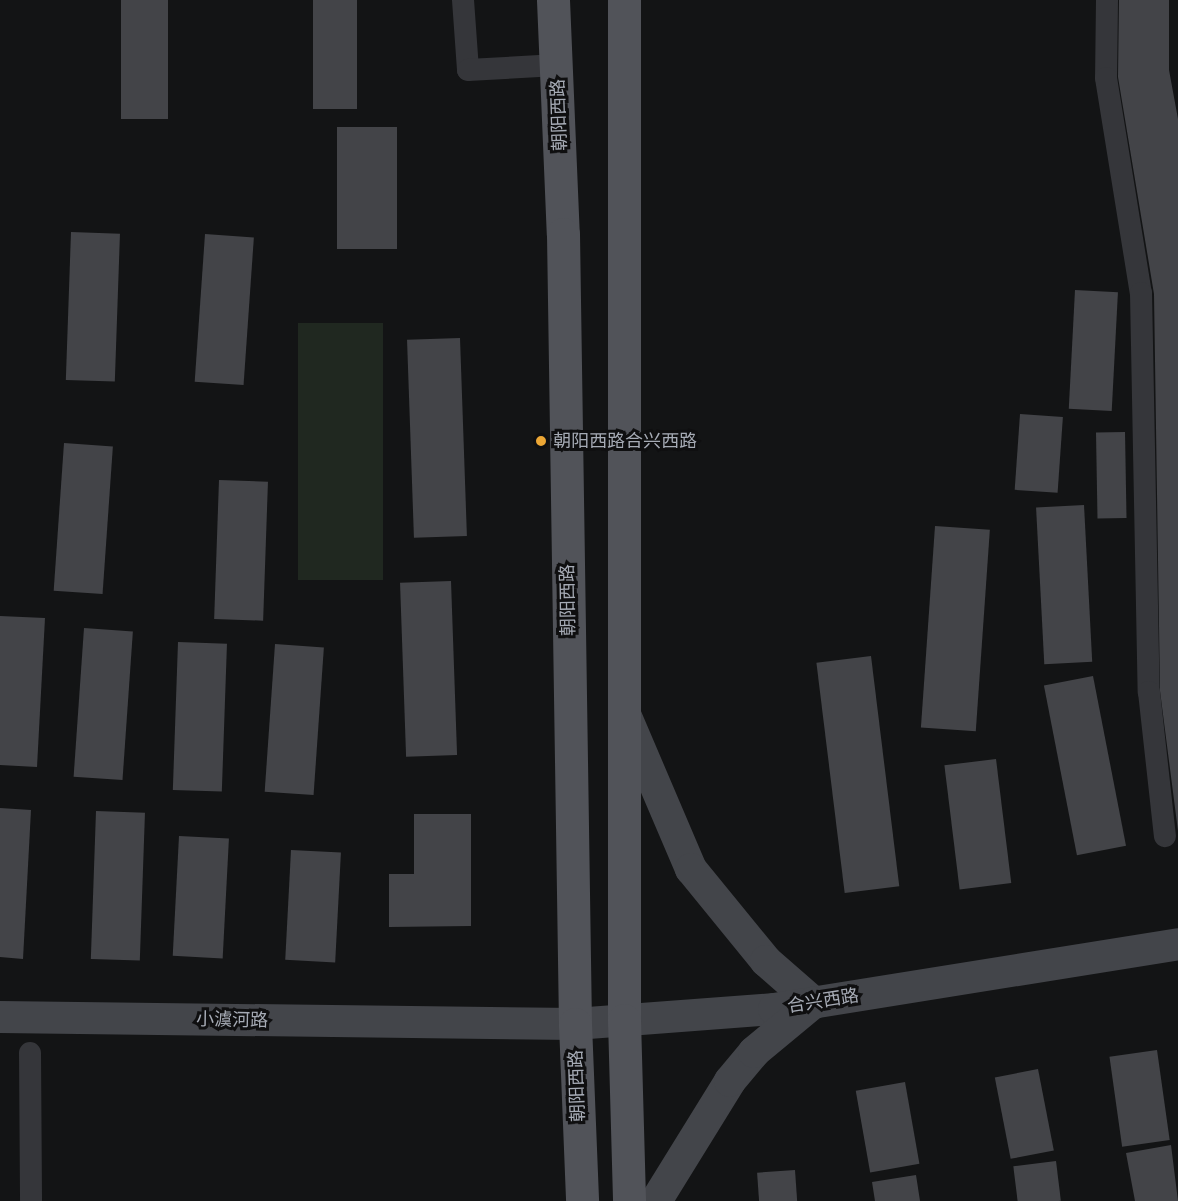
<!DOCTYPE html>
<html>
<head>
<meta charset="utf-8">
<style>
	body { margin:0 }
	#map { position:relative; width:1178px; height:1201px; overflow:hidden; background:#131415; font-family:"DM Sans","Noto Sans SC",sans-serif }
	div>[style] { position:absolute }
	.green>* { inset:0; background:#202820; transform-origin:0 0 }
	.building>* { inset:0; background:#434448; transform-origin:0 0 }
	.street>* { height:22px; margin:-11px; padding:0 11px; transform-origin:11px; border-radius:11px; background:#35363a }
	.secondary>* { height:32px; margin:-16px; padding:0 16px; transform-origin:16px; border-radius:16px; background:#43454a }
	.primary>* { height:33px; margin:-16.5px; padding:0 16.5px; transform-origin:16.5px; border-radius:16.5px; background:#515359 }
	.dots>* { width:16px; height:16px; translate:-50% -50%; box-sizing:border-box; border:3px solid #0f0f10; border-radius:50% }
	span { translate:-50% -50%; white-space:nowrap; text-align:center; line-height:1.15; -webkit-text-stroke:6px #0f0f10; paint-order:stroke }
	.street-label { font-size:18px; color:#a6abb5 }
	.poi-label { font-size:18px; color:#a6abb5 }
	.left { translate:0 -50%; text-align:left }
</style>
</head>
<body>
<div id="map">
	<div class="green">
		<div style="left:383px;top:323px;width:257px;height:85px;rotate:90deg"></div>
	</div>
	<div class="building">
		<div style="left:121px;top:0;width:47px;height:119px"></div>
		<div style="left:313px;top:0;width:44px;height:109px"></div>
		<div style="clip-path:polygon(1119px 0,1169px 0,1169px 70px,1178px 119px,1178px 831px,1160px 691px,1154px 294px,1118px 77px)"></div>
		<div style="left:397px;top:127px;width:122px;height:60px;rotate:90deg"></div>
		<div style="left:71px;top:232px;width:49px;height:148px;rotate:2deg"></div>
		<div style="left:205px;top:234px;width:49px;height:148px;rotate:4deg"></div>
		<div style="left:1075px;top:290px;width:43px;height:119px;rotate:3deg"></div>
		<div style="left:460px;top:338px;width:198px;height:53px;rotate:88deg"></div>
		<div style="left:1020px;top:414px;width:43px;height:76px;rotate:4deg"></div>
		<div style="left:1125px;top:432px;width:86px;height:29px;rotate:89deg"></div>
		<div style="left:64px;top:443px;width:49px;height:148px;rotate:4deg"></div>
		<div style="left:219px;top:480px;width:49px;height:139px;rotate:2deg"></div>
		<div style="left:1084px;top:505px;width:157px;height:48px;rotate:87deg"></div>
		<div style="left:935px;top:526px;width:55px;height:202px;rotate:4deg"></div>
		<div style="left:451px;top:581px;width:174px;height:51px;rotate:88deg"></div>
		<div style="clip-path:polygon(0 616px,45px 618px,37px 767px,0 765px)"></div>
		<div style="left:84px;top:628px;width:49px;height:149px;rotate:4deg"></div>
		<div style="left:178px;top:642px;width:49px;height:148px;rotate:2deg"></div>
		<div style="left:275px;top:644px;width:49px;height:148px;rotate:4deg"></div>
		<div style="left:871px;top:656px;width:232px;height:55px;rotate:83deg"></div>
		<div style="left:1093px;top:676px;width:173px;height:50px;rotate:79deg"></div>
		<div style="left:996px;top:759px;width:125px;height:52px;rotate:83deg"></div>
		<div style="clip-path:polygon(0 808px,31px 810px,23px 959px,0 957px)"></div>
		<div style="left:96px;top:811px;width:49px;height:148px;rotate:2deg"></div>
		<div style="clip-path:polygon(414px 814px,471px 814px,471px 926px,389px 927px,389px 874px,414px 874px)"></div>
		<div style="left:179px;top:836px;width:50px;height:120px;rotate:3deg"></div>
		<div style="left:291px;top:850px;width:50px;height:110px;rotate:3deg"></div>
		<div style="left:1157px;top:1050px;width:91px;height:48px;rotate:82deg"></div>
		<div style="left:1038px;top:1069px;width:83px;height:44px;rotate:79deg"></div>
		<div style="left:905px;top:1082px;width:83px;height:50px;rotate:80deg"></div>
		<div style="clip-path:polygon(1171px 1145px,1178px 1201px,1135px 1201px,1126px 1153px)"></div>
		<div style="left:1056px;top:1161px;width:40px;height:43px;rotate:83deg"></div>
		<div style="left:795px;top:1170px;width:31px;height:38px;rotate:86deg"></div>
		<div style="clip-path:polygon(916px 1175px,920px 1201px,875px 1201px,872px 1182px)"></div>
	</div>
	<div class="street">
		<div style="left:463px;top:0;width:70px;rotate:85.9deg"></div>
		<div style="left:468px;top:70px;width:89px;rotate:-3.2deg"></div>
		<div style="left:1107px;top:0;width:78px;rotate:90.7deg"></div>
		<div style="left:1106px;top:78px;width:218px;rotate:80.8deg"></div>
		<div style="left:1141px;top:293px;width:399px;rotate:88.9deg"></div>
		<div style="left:1149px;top:692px;width:145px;rotate:83.7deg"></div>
		<div style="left:30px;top:1053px;width:148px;rotate:89.6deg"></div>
	</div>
	<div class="secondary">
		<div style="left:624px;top:712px;width:171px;rotate:66.9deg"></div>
		<div style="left:691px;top:869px;width:119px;rotate:50.8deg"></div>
		<div style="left:766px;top:961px;width:64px;rotate:41.2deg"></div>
		<div style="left:0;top:1017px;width:575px;rotate:0.7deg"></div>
		<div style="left:575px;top:1024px;width:200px;rotate:-4.3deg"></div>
		<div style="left:774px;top:1009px;width:409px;rotate:-9.1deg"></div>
		<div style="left:656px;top:1201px;width:141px;rotate:-58.3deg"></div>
		<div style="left:730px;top:1081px;width:38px;rotate:-50deg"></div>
		<div style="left:754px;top:1052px;width:77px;rotate:-39.7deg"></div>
	</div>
	<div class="primary">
		<div style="left:553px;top:0;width:234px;rotate:87.6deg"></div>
		<div style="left:563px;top:234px;width:790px;rotate:89.13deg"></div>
		<div style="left:575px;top:1024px;width:177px;rotate:87.7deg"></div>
		<div style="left:624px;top:0;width:1020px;rotate:90deg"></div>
		<div style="left:624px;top:1020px;width:181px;rotate:88.4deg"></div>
	</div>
	<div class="dots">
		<div style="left:541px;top:441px;background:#eca735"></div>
	</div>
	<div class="street-label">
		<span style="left:559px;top:115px;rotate:-92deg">朝阳西路</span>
		<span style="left:568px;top:600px;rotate:-91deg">朝阳西路</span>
		<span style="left:823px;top:1001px;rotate:-9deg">合兴西路</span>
		<span style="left:232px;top:1020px;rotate:1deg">小澞河路</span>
		<span style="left:577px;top:1086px;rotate:-92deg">朝阳西路</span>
	</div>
	<div class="poi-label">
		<span class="left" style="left:553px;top:441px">朝阳西路合兴西路</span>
	</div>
</div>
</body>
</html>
